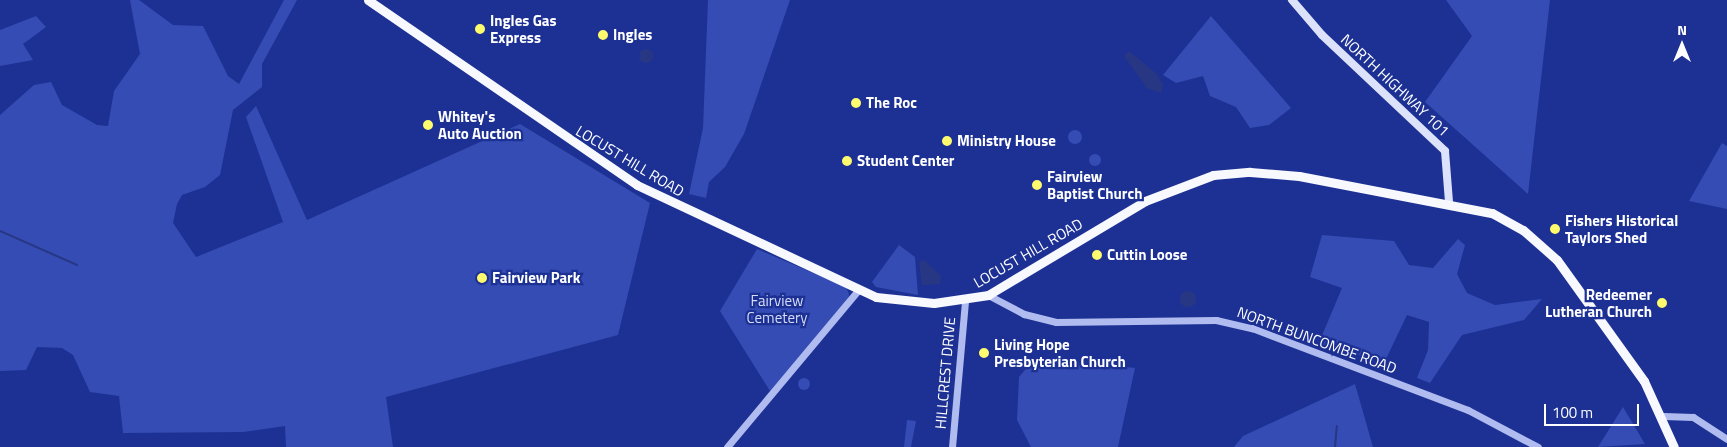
<!DOCTYPE html>
<html>
<head>
<meta charset="utf-8">
<style>
	body { margin:0 }
	#map { position:relative; width:1727px; height:447px; overflow:hidden; background:#1d3194; font-family:"Titillium Web",sans-serif }
	div>[style] { position:absolute }
	.green>* { inset:0; background:#344cb3 }
	.round { border-radius:50% }
	.water>* { inset:0; background:#283783 }
	.stream>* { height:2px; margin:-1px; padding:0 1px; transform-origin:1px; border-radius:1px; background:#283783 }
	.tertiary>* { height:7px; margin:-3.5px; padding:0 3.5px; transform-origin:3.5px; border-radius:3.5px; background:#b0bbef }
	.secondary>* { height:8px; margin:-4px; padding:0 4px; transform-origin:4px; border-radius:4px; background:#dde2fb }
	.primary>* { height:9px; margin:-4.5px; padding:0 4.5px; transform-origin:4.5px; border-radius:4.5px; background:#f8f8ff }
	.dots>* { width:14px; height:14px; translate:-50% -50%; box-sizing:border-box; border:2px solid #1d3194; border-radius:50% }
	span { translate:-50% -50%; white-space:nowrap; text-align:center; line-height:1.15; -webkit-text-stroke:4.5px #1d3194; paint-order:stroke }
	.poi-label { font-size:15px; color:#fff; font-weight:700 }
	.left { translate:0 -50%; text-align:left }
	.right { translate:-100% -50%; text-align:right }
	.street-label { font-size:15px; color:#fff }
	.park-label { font-size:15px; color:#d6ddfa }
	.north { position:absolute; left:1657px; top:20px; width:50px; height:50px; -webkit-text-stroke:4px #1d3194; paint-order:stroke; rotate:0deg; font-size:14px; font-weight:700; line-height:20px; text-align:center; color:#fff }
	.north::after { content:''; display:block; margin:auto; width:18px; height:22px; background:#fff; clip-path:polygon(50% 0,100% 100%,50% 72%,0 100%) }
	.scale { position:absolute; left:1544px; top:404px; width:95px; height:22px; box-sizing:border-box; border:2px solid #fff; border-top:0; padding-left:6px; font-size:15px; line-height:18px; white-space:nowrap; color:#fff; -webkit-text-stroke:4px #1d3194; paint-order:stroke }
</style>
</head>
<body>
<div id="map">
	<div class="green">
		<div style="clip-path:polygon(130px 0,139px 0,173px 25px,203px 26px,228px 76px,239px 84px,284px 0,297px 0,262px 64px,262px 87px,233px 110px,220px 175px,205px 187px,182px 195px,177px 204px,173px 223px,196px 257px,283px 222px,246px 117px,256px 106px,307px 220px,520px 124px,650px 203px,618px 335px,386px 397px,393px 447px,286px 447px,285px 426px,243px 432px,123px 433px,119px 396px,90px 392px,73px 355px,62px 348px,37px 347px,26px 370px,0 371px,0 115px,34px 85px,51px 82px,62px 105px,97px 125px,108px 126px,114px 91px,140px 54px)"></div>
		<div style="clip-path:polygon(708px 0,790px 0,744px 134px,725px 167px,709px 182px,706px 198px,689px 194px,703px 128px)"></div>
		<div style="clip-path:polygon(1446px 0,1550px 0,1528px 194px,1425px 102px,1472px 36px)"></div>
		<div style="clip-path:polygon(36px 16px,46px 27px,23px 44px,33px 60px,0 66px,0 30px)"></div>
		<div style="clip-path:polygon(1211px 16px,1291px 108px,1269px 125px,1250px 128px,1236px 107px,1210px 96px,1203px 76px,1176px 83px,1163px 75px)"></div>
		<div class="round" style="left:1068px;top:130px;width:14px;height:14px"></div>
		<div style="clip-path:polygon(1722px 143px,1727px 146px,1727px 209px,1689px 201px)"></div>
		<div class="round" style="left:1089px;top:154px;width:12px;height:12px"></div>
		<div style="clip-path:polygon(1322px 235px,1394px 241px,1409px 265px,1433px 268px,1458px 239px,1465px 245px,1457px 274px,1467px 293px,1495px 305px,1542px 299px,1524px 320px,1462px 335px,1430px 383px,1417px 378px,1428px 350px,1429px 322px,1407px 315px,1385px 361px,1318px 345px,1342px 288px,1310px 277px)"></div>
		<div style="clip-path:polygon(899px 245px,915px 257px,918px 295px,876px 287px,872px 282px)"></div>
		<div style="clip-path:polygon(757px 249px,846px 287px,849px 294px,848px 302px,770px 391px,720px 311px)"></div>
		<div style="clip-path:polygon(1036px 357px,1135px 368px,1118px 447px,1031px 447px,1017px 420px,1019px 377px)"></div>
		<div class="round" style="left:798px;top:378px;width:12px;height:12px"></div>
		<div style="clip-path:polygon(1355px 384px,1373px 447px,1234px 447px,1243px 436px)"></div>
		<div style="clip-path:polygon(1623px 407px,1645px 444px,1598px 447px)"></div>
		<div style="clip-path:polygon(907px 420px,916px 421px,911px 447px,904px 447px)"></div>
	</div>
	<div class="water">
		<div class="round" style="left:639px;top:49px;width:14px;height:14px"></div>
		<div style="clip-path:polygon(1129px 51px,1157px 74px,1163px 85px,1161px 93px,1147px 88px,1124px 56px)"></div>
		<div style="clip-path:polygon(924px 260px,941px 276px,940px 284px,922px 285px,919px 262px)"></div>
		<div class="round" style="left:1180px;top:291px;width:16px;height:16px"></div>
	</div>
	<div class="stream">
		<div style="left:0;top:231px;width:84px;rotate:23.8deg"></div>
		<div style="left:1335px;top:447px;width:21px;rotate:-85deg"></div>
	</div>
	<div class="tertiary">
		<div style="left:988px;top:295px;width:41px;rotate:27.8deg"></div>
		<div style="left:1024px;top:314px;width:33px;rotate:14deg"></div>
		<div style="left:1056px;top:322px;width:160px;rotate:-0.7deg"></div>
		<div style="left:1216px;top:320px;width:37px;rotate:13deg"></div>
		<div style="left:1252px;top:328px;width:231px;rotate:20.8deg"></div>
		<div style="left:1468px;top:410px;width:79px;rotate:27.9deg"></div>
		<div style="left:1664px;top:416px;width:29px;rotate:2deg"></div>
		<div style="left:1693px;top:417px;width:40px;rotate:32.9deg"></div>
		<div style="left:727px;top:447px;width:206px;rotate:-50.1deg"></div>
		<div style="left:952px;top:447px;width:146px;rotate:-84.9deg"></div>
	</div>
	<div class="secondary">
		<div style="left:1292px;top:0;width:46px;rotate:49.4deg"></div>
		<div style="left:1322px;top:35px;width:169px;rotate:43.3deg"></div>
		<div style="left:1445px;top:151px;width:51px;rotate:85.5deg"></div>
	</div>
	<div class="primary">
		<div style="left:368px;top:0;width:326px;rotate:34.5deg"></div>
		<div style="left:637px;top:185px;width:264px;rotate:25.1deg"></div>
		<div style="left:876px;top:297px;width:58px;rotate:5.9deg"></div>
		<div style="left:934px;top:303px;width:55px;rotate:-8.4deg"></div>
		<div style="left:988px;top:295px;width:183px;rotate:-30.9deg"></div>
		<div style="left:1145px;top:201px;width:73px;rotate:-20.9deg"></div>
		<div style="left:1213px;top:175px;width:37px;rotate:-5deg"></div>
		<div style="left:1250px;top:172px;width:49px;rotate:4.7deg"></div>
		<div style="left:1299px;top:176px;width:197px;rotate:10.9deg"></div>
		<div style="left:1492px;top:213px;width:35px;rotate:29deg"></div>
		<div style="left:1523px;top:230px;width:45px;rotate:41.4deg"></div>
		<div style="left:1557px;top:260px;width:149px;rotate:54.3deg"></div>
		<div style="left:1644px;top:381px;width:72px;rotate:65.6deg"></div>
	</div>
	<div class="dots">
		<div style="left:480px;top:29px;background:#fefb6f"></div>
		<div style="left:603px;top:35px;background:#fefb6f"></div>
		<div style="left:856px;top:103px;background:#fefb6f"></div>
		<div style="left:428px;top:125px;background:#fefb6f"></div>
		<div style="left:947px;top:141px;background:#fefb6f"></div>
		<div style="left:847px;top:161px;background:#fefb6f"></div>
		<div style="left:1037px;top:185px;background:#fefb6f"></div>
		<div style="left:1555px;top:229px;background:#fefb6f"></div>
		<div style="left:1097px;top:255px;background:#fefb6f"></div>
		<div style="left:482px;top:278px;background:#fefb6f"></div>
		<div style="left:1662px;top:303px;background:#fefb6f"></div>
		<div style="left:984px;top:353px;background:#fefb6f"></div>
	</div>
	<div class="poi-label">
		<span class="left" style="left:490px;top:29px">Ingles Gas<br>Express</span>
		<span class="left" style="left:613px;top:35px">Ingles</span>
		<span class="left" style="left:866px;top:103px">The Roc</span>
		<span class="left" style="left:438px;top:125px">Whitey's<br>Auto Auction</span>
		<span class="left" style="left:957px;top:141px">Ministry House</span>
		<span class="left" style="left:857px;top:161px">Student Center</span>
		<span class="left" style="left:1047px;top:185px">Fairview<br>Baptist Church</span>
		<span class="left" style="left:1565px;top:229px">Fishers Historical<br>Taylors Shed</span>
		<span class="left" style="left:1107px;top:255px">Cuttin Loose</span>
		<span class="left" style="left:492px;top:278px">Fairview Park</span>
		<span class="right" style="left:1652px;top:303px">Redeemer<br>Lutheran Church</span>
		<span class="left" style="left:994px;top:353px">Living Hope<br>Presbyterian Church</span>
	</div>
	<div class="street-label">
		<span style="left:1395px;top:85px;rotate:43deg">NORTH HIGHWAY 101</span>
		<span style="left:630px;top:161px;rotate:31deg">LOCUST HILL ROAD</span>
		<span style="left:1028px;top:253px;rotate:-30deg">LOCUST HILL ROAD</span>
		<span style="left:1317px;top:340px;rotate:20deg">NORTH BUNCOMBE ROAD</span>
		<span style="left:945px;top:373px;rotate:-85deg">HILLCREST DRIVE</span>
	</div>
	<div class="park-label">
		<span style="left:777px;top:309px">Fairview<br>Cemetery</span>
	</div>
	<div class="north">N</div>
	<div class="scale">100 m</div>
</div>
</body>
</html>
